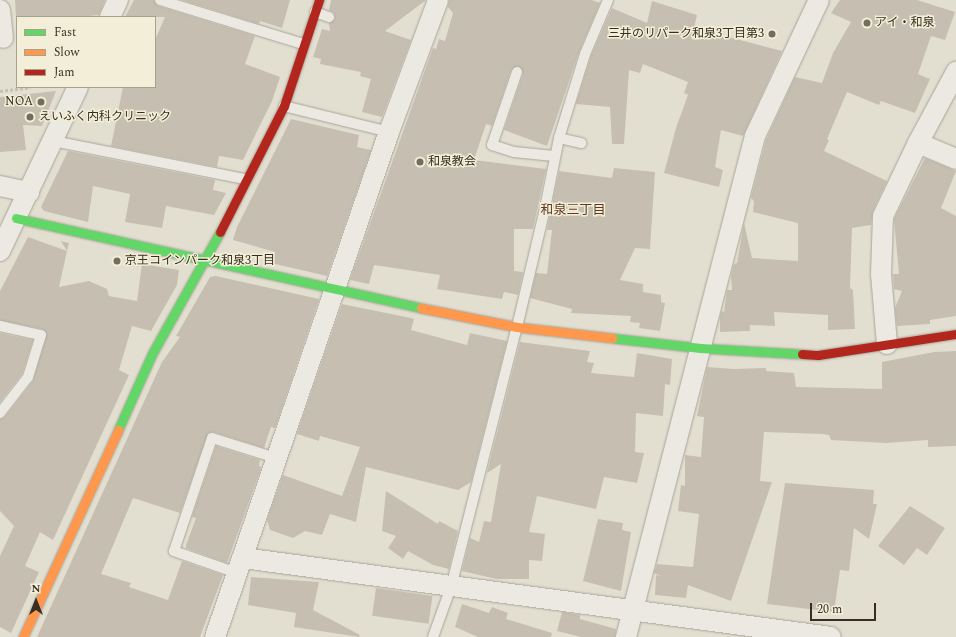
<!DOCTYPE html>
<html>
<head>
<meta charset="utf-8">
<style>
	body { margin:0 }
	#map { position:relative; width:956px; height:637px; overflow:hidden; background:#e2dfd1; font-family:Spectral,"Noto Sans JP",serif }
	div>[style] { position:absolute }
	.building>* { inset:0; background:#c6bfb1; transform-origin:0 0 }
	.path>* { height:2.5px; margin-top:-1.25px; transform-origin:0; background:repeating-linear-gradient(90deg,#c4c1b8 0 3px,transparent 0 5px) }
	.roads { filter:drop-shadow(0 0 1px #a8a499) drop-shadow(0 0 1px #a8a499) }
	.lane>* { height:10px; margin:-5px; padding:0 5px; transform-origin:5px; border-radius:5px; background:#ebe9e1 }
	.street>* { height:20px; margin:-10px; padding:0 10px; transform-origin:10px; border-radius:10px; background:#ebe9e1 }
	.fast>* { height:9px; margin:-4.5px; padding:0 4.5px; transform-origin:4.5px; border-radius:4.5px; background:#63d668 }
	.slow>* { height:9px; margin:-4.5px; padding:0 4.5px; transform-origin:4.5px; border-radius:4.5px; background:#ff974d }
	.jam>* { height:9px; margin:-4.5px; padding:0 4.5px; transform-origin:4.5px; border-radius:4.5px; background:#b3261e }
	.dots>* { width:11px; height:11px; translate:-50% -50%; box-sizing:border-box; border:2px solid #f2eed7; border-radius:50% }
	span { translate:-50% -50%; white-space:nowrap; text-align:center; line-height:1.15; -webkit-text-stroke:3px #f2eed7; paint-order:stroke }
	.poi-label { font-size:12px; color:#372e21 }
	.left { translate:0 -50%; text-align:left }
	.right { translate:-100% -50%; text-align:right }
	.neighbourhood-label { font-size:13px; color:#5f3825 }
	.legend { position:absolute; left:16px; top:16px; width:140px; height:72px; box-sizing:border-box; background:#f2eed7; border:1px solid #a7a18e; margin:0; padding:5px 7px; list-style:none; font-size:12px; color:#372e21 }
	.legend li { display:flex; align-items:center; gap:8px; height:20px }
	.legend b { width:20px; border:1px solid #a7a18e }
	.north { position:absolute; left:16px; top:581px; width:40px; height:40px; -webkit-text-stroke:3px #f2eed7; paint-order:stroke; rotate:0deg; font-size:11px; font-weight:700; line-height:16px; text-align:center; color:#372e21 }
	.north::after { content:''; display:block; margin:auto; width:14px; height:18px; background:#372e21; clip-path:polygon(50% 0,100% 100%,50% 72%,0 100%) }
	.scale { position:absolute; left:810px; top:603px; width:66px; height:18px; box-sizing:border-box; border:2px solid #372e21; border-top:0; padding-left:5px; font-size:12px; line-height:14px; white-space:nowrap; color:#372e21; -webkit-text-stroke:3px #f2eed7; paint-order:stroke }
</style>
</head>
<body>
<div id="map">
	<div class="building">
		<div style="clip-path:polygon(15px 0,105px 0,99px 15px,79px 17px,16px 17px)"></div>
		<div style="clip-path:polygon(134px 0,154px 0,158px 6px,255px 36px,245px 64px,280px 77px,272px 101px,243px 160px,219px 156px,217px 167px,111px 146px,123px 87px,155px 87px,155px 40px,165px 17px,125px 17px)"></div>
		<div style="clip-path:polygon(182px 0,290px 0,282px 28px,260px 21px,259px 24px)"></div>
		<div style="clip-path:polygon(331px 0,426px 0,385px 31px,411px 40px,382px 117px,362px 112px,371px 79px,360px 76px,361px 72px,320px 64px,321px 59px,313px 57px,322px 29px,330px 31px,329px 23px,335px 19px,334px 13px,329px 10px)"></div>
		<div style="clip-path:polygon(449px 0,592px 0,600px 3px,579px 52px,547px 146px,504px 130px,523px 74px,519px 66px,511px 70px,492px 126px,486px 124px,474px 160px,546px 169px,533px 229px,514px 229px,514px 271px,523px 272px,518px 295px,504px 292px,502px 299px,437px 289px,440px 275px,374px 265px,369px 284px,350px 280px,433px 48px,436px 49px,439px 39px,445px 41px,453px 13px,448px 7px)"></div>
		<div style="clip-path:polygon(840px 0,917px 0,955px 12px,945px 40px,931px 36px,918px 74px,930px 79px,915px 113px,881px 101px,879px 105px,847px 92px,827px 139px,829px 140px,824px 151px,887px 181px,873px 211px,871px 225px,852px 228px,850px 288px,853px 290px,855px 329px,828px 330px,828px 315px,774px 312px,775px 326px,750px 325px,750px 331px,720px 332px,720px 316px,722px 311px,724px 312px,727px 290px,732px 290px,731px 276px,734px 264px,737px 263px,744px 223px,752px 258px,798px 261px,798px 223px,753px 212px,754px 201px,751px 198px,766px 140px,795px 77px,822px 83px,833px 53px,851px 22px,831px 13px)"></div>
		<div style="clip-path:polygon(652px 1px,697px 15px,694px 28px,782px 51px,743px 136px,721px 130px,715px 167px,723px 170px,719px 187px,664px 173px,676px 128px,688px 95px,684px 93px,688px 82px,643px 64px,640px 73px,629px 70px,624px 144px,612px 144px,610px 107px,576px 104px,591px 56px,612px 8px,647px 23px)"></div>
		<div style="clip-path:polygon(56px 91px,42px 126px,23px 125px,26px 150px,0 152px,0 97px)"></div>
		<div style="clip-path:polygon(291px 119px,359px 135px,357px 147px,371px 150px,327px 276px,271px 263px,275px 252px,233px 240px,237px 227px)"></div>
		<div style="clip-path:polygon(68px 151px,215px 180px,213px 190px,226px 193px,214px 215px,166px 206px,162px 228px,125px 222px,130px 194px,93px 186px,88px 222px,44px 211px,41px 207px)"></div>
		<div style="clip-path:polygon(925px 158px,956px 171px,941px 208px,956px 216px,956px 316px,930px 320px,930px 324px,897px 326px,895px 308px,902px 291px,894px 289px,893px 274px,899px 274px,894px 219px)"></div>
		<div style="clip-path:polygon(614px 168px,655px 172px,650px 249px,635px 248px,620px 280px,643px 284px,643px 292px,661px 295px,661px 302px,665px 303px,660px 331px,639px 328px,640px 323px,630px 322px,631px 316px,571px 313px,572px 309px,530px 298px,536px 273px,547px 274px,552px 230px,547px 230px,559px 171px,612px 178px)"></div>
		<div style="clip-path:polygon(28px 237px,67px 251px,59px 287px,89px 281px,107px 289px,109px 296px,137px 301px,142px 264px,179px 270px,177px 285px,151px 331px,132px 326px,119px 370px,129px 375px,53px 540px,40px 532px,25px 566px,39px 572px,11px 633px,0 627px,0 556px,14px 526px,0 511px,0 419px,5px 417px,33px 381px,47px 334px,42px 329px,0 320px,0 291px)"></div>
		<div style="clip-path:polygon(61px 241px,69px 243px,67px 251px)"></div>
		<div style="clip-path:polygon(216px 276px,319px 299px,275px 428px,271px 427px,264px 448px,214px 432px,208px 433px,180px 513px,133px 498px,101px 574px,131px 583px,129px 587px,168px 600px,182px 561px,223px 575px,200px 637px,37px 637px,162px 362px,180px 337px,176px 336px,210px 277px)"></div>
		<div style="clip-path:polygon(342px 304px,411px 318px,414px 319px,411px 330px,467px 345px,470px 333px,507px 341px,471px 482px,458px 490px,366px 467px,356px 522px,330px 514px,322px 535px,305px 531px,293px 538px,270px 530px,267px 520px,283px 475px,342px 496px,360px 447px,320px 436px,319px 441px,297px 434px)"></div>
		<div style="clip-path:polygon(0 333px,33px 340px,22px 374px,0 402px)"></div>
		<div style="clip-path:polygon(520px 342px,590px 351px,587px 362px,594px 363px,591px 373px,634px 377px,637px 353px,672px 359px,670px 385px,665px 384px,663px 416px,636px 413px,635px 452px,644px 453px,637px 483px,604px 477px,596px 509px,537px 496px,529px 532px,545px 534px,542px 561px,529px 560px,529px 579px,496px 579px,462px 571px,470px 538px,479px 542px,484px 521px,491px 522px,501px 464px,487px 473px)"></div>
		<div style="clip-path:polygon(956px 351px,956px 446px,928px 447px,928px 440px,886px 443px,831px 440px,829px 435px,822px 434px,764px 432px,760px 481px,772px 482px,731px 601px,688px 585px,686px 598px,655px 595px,656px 575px,661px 576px,654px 573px,657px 564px,693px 567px,699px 514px,678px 511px,681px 485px,685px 486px,685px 455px,701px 457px,704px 417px,697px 416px,707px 367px,734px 369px,766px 368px,766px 371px,794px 373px,796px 387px,882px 389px,882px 362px,934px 352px)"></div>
		<div style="clip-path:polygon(216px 446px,260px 460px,259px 465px,261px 468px,227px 563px,186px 548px,186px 545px,196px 518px,192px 517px)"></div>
		<div style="clip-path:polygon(785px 483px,874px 490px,873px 504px,877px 504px,869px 539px,854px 528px,849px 571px,840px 570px,834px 612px,767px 604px)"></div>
		<div style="clip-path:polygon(386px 491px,438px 524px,439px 521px,458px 531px,449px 569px,433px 565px,408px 551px,403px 559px,388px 548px,396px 536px,382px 531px)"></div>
		<div style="clip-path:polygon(910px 506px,945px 528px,927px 555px,917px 548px,904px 565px,878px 546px)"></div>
		<div style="clip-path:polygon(598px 519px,623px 523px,622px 530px,631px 532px,621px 591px,583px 581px)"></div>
		<div style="clip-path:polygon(251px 577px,319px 582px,313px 610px,360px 635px,359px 637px,294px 627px,296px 613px,248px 605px)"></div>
		<div style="left:376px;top:588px;width:57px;height:28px;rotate:8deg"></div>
		<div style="clip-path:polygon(462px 604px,489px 613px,492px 607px,508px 613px,506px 619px,552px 633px,551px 637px,478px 637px,455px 627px)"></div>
		<div style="clip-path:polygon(562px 612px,580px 615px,580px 619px,616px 629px,615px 637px,581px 637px,557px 631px)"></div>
	</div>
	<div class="path">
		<div style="left:0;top:91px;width:31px;rotate:-7deg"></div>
	</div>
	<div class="roads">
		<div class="lane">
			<div style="left:160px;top:0;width:150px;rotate:17.1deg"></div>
			<div style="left:315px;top:12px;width:15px;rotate:20deg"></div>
			<div style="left:517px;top:72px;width:77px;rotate:108.9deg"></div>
			<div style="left:492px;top:145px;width:23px;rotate:18deg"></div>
			<div style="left:514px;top:152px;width:40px;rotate:5.7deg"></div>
			<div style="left:284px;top:106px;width:108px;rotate:13.9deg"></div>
			<div style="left:559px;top:138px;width:23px;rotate:13deg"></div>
			<div style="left:53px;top:141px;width:196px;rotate:11.2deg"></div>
			<div style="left:0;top:326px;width:42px;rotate:12.4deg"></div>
			<div style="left:41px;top:335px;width:44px;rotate:107.2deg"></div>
			<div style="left:28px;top:377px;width:46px;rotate:127.9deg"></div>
			<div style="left:237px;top:573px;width:67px;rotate:-160.8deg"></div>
			<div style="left:174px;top:551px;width:119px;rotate:-71.4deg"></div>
			<div style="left:212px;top:438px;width:67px;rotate:17.4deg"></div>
			<div style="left:433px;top:637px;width:53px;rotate:-70.2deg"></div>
			<div style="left:451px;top:587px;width:268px;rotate:-75.8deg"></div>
			<div style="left:517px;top:327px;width:117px;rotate:-76.7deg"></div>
			<div style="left:544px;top:213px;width:76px;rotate:-78.7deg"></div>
			<div style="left:559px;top:138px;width:88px;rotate:-72.8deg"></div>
			<div style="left:585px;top:54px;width:59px;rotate:-66.9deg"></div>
		</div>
		<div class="street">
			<div style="left:0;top:10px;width:28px;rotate:84deg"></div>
			<div style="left:110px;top:17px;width:19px;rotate:-65deg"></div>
			<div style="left:918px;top:143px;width:41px;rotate:22.8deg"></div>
			<div style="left:0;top:186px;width:30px;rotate:12deg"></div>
			<div style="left:0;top:251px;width:182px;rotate:-64.6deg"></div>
			<div style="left:887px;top:344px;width:70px;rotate:-94.9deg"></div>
			<div style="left:881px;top:274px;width:58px;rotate:-88deg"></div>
			<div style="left:883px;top:216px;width:81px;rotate:-64.4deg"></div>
			<div style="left:918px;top:143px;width:81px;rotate:-61.8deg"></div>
			<div style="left:243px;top:558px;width:593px;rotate:7.65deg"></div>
			<div style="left:215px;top:637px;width:534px;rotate:-70.99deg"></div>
			<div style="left:389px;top:132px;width:141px;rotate:-69.6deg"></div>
			<div style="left:626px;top:637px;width:517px;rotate:-75.56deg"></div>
			<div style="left:755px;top:136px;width:150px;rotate:-64.8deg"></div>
		</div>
		<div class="fast">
			<div style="left:16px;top:218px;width:415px;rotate:12.5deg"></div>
			<div style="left:612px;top:338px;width:89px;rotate:6.5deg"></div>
			<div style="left:700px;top:348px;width:102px;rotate:3.4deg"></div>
			<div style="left:118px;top:430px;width:83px;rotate:-65.9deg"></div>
			<div style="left:152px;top:354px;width:140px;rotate:-60.9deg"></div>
		</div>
		<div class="slow">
			<div style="left:421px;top:308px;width:98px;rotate:11.2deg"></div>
			<div style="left:517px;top:327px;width:96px;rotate:6.6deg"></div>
			<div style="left:23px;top:637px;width:228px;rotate:-65.3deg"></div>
		</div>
		<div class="jam">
			<div style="left:220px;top:232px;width:141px;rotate:-63.1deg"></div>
			<div style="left:284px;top:106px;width:112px;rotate:-71.7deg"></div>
			<div style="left:802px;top:354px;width:16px;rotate:4deg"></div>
			<div style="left:818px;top:355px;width:140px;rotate:-8.7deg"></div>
		</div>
	</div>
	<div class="dots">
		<div style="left:867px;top:23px;background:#736c5f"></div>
		<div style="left:772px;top:34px;background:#736c5f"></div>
		<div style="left:41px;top:102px;background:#736c5f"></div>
		<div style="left:30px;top:117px;background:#736c5f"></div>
		<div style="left:420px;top:162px;background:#736c5f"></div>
		<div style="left:117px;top:261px;background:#736c5f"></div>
	</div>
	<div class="poi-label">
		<span class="left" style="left:875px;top:23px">アイ・和泉</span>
		<span class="right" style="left:764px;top:34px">三井のリパーク和泉3丁目第3</span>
		<span class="right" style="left:33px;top:102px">NOA</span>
		<span class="left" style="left:39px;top:117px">えいふく内科クリニック</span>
		<span class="left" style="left:428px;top:162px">和泉教会</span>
		<span class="left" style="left:125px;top:261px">京王コインパーク和泉3丁目</span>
	</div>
	<div class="neighbourhood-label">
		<span style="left:573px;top:210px">和泉三丁目</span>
	</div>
	<ul class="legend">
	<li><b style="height:5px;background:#63d668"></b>Fast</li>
	<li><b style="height:5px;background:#ff974d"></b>Slow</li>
	<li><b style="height:5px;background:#b3261e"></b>Jam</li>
	</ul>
	<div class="north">N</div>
	<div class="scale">20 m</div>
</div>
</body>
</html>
